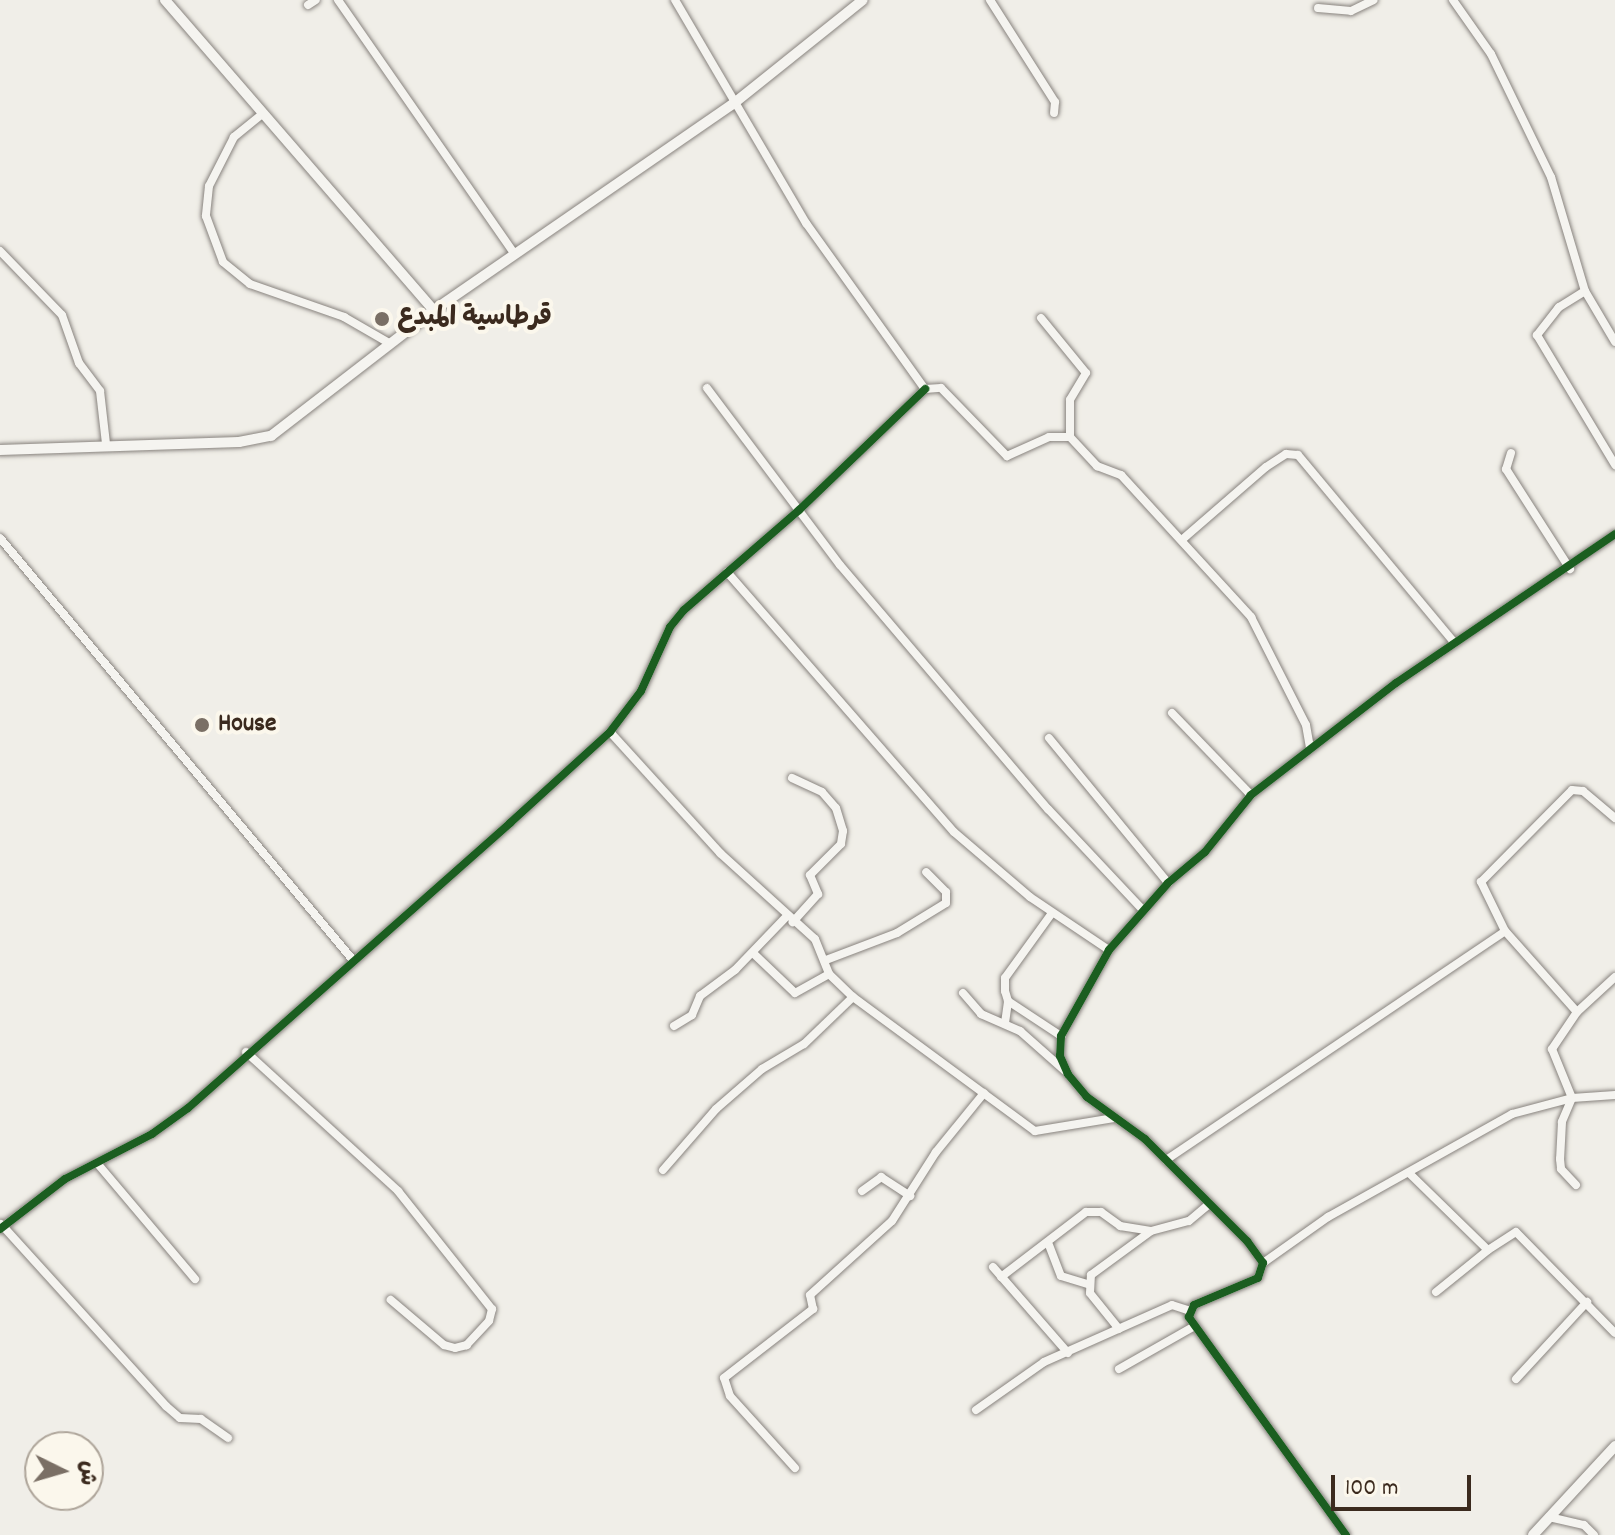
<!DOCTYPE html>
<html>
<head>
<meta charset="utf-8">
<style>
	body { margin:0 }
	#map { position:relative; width:1615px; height:1535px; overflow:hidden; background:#f0eee8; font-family:Dekko,"Playpen Sans Arabic",sans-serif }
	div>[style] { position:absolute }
	.roads { filter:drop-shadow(0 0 2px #88837e) drop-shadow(0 0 2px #88837e) }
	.minor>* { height:8px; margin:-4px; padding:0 4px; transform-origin:4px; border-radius:4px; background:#f5f4f0 }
	.tertiary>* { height:10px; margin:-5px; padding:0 5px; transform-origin:5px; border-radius:5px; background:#f5f4f0 }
	.cycleway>* { height:8px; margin:-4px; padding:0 4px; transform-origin:4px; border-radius:4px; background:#1b5e20 }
	.dots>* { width:22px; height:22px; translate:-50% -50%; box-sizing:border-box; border:4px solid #fbf7ec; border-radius:50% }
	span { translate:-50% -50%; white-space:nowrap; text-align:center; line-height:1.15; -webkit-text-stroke:8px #fbf7ec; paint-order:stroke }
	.poi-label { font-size:26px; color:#3b2a1e; font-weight:700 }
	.left { translate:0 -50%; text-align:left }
	.north { position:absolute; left:24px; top:1431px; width:80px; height:80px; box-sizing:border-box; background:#fbf7ec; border:2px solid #aea59a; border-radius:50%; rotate:95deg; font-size:22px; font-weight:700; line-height:32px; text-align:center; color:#3b2a1e }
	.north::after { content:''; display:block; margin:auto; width:28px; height:36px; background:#7a6f65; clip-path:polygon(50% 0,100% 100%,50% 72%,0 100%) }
	.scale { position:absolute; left:1331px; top:1475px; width:140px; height:36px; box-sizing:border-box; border:4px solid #3b2a1e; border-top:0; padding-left:10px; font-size:24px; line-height:28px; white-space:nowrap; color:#3b2a1e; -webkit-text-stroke:6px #fbf7ec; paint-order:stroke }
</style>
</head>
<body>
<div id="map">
	<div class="roads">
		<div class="minor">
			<div style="left:338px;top:0;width:310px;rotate:55.2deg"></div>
			<div style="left:675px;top:0;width:259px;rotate:59.6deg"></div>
			<div style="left:806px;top:223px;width:204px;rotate:54.4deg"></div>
			<div style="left:925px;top:389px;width:16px;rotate:-4deg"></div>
			<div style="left:941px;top:388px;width:95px;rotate:45.9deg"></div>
			<div style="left:1007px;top:456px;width:46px;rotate:-24.3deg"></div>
			<div style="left:1049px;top:437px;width:21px"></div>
			<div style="left:1070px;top:437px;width:40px;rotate:47deg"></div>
			<div style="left:1097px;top:466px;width:26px;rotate:21deg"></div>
			<div style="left:1121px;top:475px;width:193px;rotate:47.5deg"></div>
			<div style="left:1251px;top:617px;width:121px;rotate:63deg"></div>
			<div style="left:1306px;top:725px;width:23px;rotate:80deg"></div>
			<div style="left:990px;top:0;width:121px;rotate:57.5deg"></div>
			<div style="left:1055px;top:102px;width:11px;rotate:95deg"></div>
			<div style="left:1453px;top:0;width:66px;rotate:54.9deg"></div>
			<div style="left:1491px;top:54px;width:137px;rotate:64deg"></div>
			<div style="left:1551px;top:177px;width:119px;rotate:73.4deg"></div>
			<div style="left:1585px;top:291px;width:59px;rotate:59.5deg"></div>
			<div style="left:308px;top:5px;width:9px;rotate:-32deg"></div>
			<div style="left:1318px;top:8px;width:33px;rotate:5deg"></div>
			<div style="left:1351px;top:11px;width:25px;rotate:-26deg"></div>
			<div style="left:261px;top:115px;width:35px;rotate:141deg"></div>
			<div style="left:234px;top:137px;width:55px;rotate:117deg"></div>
			<div style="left:209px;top:186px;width:30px;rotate:96deg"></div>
			<div style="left:206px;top:216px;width:49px;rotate:69.7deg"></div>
			<div style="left:223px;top:262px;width:35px;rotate:39deg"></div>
			<div style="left:250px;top:284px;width:100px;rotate:19.3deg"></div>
			<div style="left:344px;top:317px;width:52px;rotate:30deg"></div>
			<div style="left:0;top:251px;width:89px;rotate:45.9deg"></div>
			<div style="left:62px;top:315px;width:51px;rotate:70.5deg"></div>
			<div style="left:79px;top:363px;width:35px;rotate:53deg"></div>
			<div style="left:100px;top:391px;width:53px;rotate:83.5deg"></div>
			<div style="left:1585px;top:291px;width:31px;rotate:148deg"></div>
			<div style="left:1559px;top:307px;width:36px;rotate:128deg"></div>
			<div style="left:1537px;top:335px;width:152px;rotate:59deg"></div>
			<div style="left:1041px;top:318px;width:71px;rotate:50.7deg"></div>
			<div style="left:1086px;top:373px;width:31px;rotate:121deg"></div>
			<div style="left:1070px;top:400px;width:37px;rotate:90deg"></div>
			<div style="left:707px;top:388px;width:221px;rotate:53.1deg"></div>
			<div style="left:840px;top:565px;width:321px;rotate:49.6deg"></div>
			<div style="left:1048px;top:809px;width:139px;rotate:46.8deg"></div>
			<div style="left:1511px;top:453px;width:17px;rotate:107deg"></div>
			<div style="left:1506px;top:469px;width:119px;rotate:57.4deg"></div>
			<div style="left:0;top:538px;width:550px;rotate:50.09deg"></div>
			<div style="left:1184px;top:538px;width:108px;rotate:-40.9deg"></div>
			<div style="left:1266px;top:467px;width:24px;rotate:-33deg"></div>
			<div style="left:1286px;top:454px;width:12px;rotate:5deg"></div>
			<div style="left:1298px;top:455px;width:244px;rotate:50.2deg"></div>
			<div style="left:727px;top:572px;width:345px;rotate:48.9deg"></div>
			<div style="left:954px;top:832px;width:100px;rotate:40.5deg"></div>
			<div style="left:1030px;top:897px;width:95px;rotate:33.9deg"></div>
			<div style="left:1172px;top:713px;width:114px;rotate:46.1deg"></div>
			<div style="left:610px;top:732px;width:164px;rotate:47.7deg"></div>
			<div style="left:720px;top:853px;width:128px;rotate:42.2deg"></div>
			<div style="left:815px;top:939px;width:38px;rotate:68deg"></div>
			<div style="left:829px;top:974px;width:33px;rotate:44deg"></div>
			<div style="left:853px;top:997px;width:226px;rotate:36.4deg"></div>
			<div style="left:1035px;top:1131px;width:80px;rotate:-9.3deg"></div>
			<div style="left:1049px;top:738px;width:188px;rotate:50.6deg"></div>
			<div style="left:792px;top:778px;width:33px;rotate:25deg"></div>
			<div style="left:822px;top:792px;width:21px;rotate:49deg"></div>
			<div style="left:836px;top:808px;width:24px;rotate:73deg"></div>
			<div style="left:843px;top:831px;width:13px;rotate:99deg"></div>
			<div style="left:841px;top:844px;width:44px;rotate:135deg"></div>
			<div style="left:810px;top:875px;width:21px;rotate:67deg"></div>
			<div style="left:818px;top:894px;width:38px;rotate:132deg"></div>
			<div style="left:1052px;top:913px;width:80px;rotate:125.9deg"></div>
			<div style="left:1005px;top:978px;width:13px;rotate:90deg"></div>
			<div style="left:1005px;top:991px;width:10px;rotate:73deg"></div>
			<div style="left:1008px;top:1001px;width:64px;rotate:33.4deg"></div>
			<div style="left:753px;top:953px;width:58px;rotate:43.6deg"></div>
			<div style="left:795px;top:993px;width:39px;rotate:-29deg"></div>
			<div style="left:826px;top:960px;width:76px;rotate:-20.8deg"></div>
			<div style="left:897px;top:933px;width:57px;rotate:-31.5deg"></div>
			<div style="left:946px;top:903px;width:11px;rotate:-90deg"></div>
			<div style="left:946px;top:892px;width:28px;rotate:-135deg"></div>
			<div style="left:1615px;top:977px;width:52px;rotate:137.4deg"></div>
			<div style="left:1577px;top:1012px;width:45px;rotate:124deg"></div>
			<div style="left:1552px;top:1049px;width:53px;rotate:67.8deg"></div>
			<div style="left:1572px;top:1098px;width:43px;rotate:-4deg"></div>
			<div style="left:963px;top:993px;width:28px;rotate:49deg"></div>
			<div style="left:981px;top:1014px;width:43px;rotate:23.6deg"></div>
			<div style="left:1020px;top:1031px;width:60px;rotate:41.6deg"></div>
			<div style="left:1577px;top:1012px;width:108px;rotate:-131.6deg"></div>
			<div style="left:1505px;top:931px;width:55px;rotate:-116.1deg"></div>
			<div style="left:1481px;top:882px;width:129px;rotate:-45.3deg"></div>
			<div style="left:1572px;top:790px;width:11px;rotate:5deg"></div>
			<div style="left:1583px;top:791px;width:42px;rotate:40.2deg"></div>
			<div style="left:1005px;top:1023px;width:22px;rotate:-82deg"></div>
			<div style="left:674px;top:1026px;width:21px;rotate:-31deg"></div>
			<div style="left:692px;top:1015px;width:21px;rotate:-67deg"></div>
			<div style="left:700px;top:996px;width:44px;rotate:-36.6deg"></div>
			<div style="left:735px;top:970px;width:72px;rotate:-46.1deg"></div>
			<div style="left:246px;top:1052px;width:206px;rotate:42.4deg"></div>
			<div style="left:398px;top:1191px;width:151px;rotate:51.5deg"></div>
			<div style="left:492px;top:1309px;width:12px;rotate:104deg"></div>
			<div style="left:489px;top:1321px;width:33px;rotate:133deg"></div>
			<div style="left:467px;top:1345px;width:12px;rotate:166deg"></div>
			<div style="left:455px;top:1348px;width:11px;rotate:-165deg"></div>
			<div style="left:444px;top:1345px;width:70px;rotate:-139.7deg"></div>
			<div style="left:1572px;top:1098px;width:26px;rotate:113deg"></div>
			<div style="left:1562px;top:1122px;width:37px;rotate:93deg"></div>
			<div style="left:1560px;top:1159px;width:10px;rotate:84deg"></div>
			<div style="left:1561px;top:1169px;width:22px;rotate:47deg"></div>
			<div style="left:1166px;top:1160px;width:409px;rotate:-34deg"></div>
			<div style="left:97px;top:1163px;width:152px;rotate:49.8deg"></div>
			<div style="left:663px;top:1170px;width:81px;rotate:-49deg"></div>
			<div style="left:716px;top:1109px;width:61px;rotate:-41deg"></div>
			<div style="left:762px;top:1069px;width:49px;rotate:-30.8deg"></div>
			<div style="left:804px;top:1044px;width:68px;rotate:-43.8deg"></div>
			<div style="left:1409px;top:1173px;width:110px;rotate:44.3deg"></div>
			<div style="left:1488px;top:1250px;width:33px;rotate:-33deg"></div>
			<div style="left:1516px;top:1232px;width:141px;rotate:45.6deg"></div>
			<div style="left:862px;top:1191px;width:24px;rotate:-36deg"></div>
			<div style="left:881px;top:1177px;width:35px;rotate:33deg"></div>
			<div style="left:1px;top:1224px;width:246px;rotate:47.8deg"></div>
			<div style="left:166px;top:1406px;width:18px;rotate:41deg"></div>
			<div style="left:180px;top:1418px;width:21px;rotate:3deg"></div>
			<div style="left:201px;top:1419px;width:33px;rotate:35deg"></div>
			<div style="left:0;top:1229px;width:82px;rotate:-37.6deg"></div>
			<div style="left:65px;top:1179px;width:98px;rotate:-27.3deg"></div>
			<div style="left:152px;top:1134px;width:44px;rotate:-35.8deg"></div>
			<div style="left:188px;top:1108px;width:430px;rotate:-41.5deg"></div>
			<div style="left:510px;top:823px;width:135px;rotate:-42.3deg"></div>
			<div style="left:610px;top:732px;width:51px;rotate:-52.9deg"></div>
			<div style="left:641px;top:691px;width:70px;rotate:-65.6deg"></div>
			<div style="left:670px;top:627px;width:22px;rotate:-51deg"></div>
			<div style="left:684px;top:610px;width:152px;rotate:-41deg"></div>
			<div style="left:799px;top:510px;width:175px;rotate:-43.8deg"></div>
			<div style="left:1049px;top:1245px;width:33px;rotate:69deg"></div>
			<div style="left:1061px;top:1276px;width:30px;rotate:17deg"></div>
			<div style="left:1263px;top:1263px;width:80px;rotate:-35.3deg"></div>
			<div style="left:1328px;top:1217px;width:211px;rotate:-29.2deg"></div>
			<div style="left:1512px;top:1114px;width:62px;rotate:-14.9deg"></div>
			<div style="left:993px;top:1267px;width:114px;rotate:48.9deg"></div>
			<div style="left:1001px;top:1277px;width:107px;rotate:-37.4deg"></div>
			<div style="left:1086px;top:1212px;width:15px"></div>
			<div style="left:1101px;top:1212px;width:24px;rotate:36deg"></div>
			<div style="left:1120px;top:1226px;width:31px;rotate:9deg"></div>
			<div style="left:1151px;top:1231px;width:39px;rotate:-15deg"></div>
			<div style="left:1189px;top:1221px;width:25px;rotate:-40deg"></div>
			<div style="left:1436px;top:1292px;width:67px;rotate:-38.9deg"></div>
			<div style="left:1119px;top:1329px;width:46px;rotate:-128.9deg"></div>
			<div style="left:1090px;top:1293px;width:18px;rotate:-87deg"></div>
			<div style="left:1091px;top:1275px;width:74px;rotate:-36.3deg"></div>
			<div style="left:1119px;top:1369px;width:85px;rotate:-29.6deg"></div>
			<div style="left:1516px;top:1379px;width:105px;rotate:-47.3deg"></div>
			<div style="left:976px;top:1410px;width:83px;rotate:-35.2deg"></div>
			<div style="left:1044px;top:1362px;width:140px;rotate:-24deg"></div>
			<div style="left:1172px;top:1305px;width:19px;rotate:18deg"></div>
			<div style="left:795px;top:1468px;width:97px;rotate:-132.1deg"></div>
			<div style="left:730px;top:1396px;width:19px;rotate:-108deg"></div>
			<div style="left:724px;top:1378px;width:113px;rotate:-37.8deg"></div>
			<div style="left:813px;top:1309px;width:14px;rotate:-102deg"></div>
			<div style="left:810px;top:1295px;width:110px;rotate:-42.1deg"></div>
			<div style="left:892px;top:1221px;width:82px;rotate:-57.5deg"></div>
			<div style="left:936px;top:1152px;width:76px;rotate:-50.9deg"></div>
			<div style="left:1549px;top:1517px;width:36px;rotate:13deg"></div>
			<div style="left:1584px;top:1525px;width:14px;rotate:45deg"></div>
			<div style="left:1346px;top:1535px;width:269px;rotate:-125.8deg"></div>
			<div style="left:1189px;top:1317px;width:13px;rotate:-67deg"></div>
			<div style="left:1194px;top:1305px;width:69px;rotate:-22.9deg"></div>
			<div style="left:1258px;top:1278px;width:16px;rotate:-72deg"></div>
			<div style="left:1263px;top:1263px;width:27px;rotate:-126deg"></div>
			<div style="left:1247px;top:1241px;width:144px;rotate:-135deg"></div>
			<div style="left:1145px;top:1139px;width:72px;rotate:-144.1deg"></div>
			<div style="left:1087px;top:1097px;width:30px;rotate:-130deg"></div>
			<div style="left:1068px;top:1074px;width:20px;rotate:-114deg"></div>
			<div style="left:1060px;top:1056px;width:20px;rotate:-87deg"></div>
			<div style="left:1061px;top:1036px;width:98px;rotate:-60.8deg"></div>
			<div style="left:1109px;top:950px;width:89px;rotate:-48.6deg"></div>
			<div style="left:1168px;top:883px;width:48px;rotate:-40deg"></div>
			<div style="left:1205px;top:852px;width:73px;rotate:-51.1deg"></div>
			<div style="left:1251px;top:795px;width:183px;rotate:-37.7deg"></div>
			<div style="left:1396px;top:683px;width:265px;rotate:-34.2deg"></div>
		</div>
		<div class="tertiary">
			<div style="left:165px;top:0;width:410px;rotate:49.1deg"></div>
			<div style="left:0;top:450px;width:239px;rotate:-1.9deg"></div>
			<div style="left:239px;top:442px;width:33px;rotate:-11deg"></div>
			<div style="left:271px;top:436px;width:206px;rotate:-37.7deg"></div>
			<div style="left:434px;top:310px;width:363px;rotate:-34.6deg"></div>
			<div style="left:733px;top:104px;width:166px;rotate:-38.7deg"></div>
			<div style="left:1533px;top:1535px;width:121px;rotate:-47.3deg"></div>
		</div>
	</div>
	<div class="cycleway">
		<div style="left:0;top:1229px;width:82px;rotate:-37.6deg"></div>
		<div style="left:65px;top:1179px;width:98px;rotate:-27.3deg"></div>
		<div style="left:152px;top:1134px;width:44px;rotate:-35.8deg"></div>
		<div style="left:188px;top:1108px;width:430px;rotate:-41.5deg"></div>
		<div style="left:510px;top:823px;width:135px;rotate:-42.3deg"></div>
		<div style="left:610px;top:732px;width:51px;rotate:-52.9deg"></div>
		<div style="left:641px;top:691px;width:70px;rotate:-65.6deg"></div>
		<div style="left:670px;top:627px;width:22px;rotate:-51deg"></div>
		<div style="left:684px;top:610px;width:152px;rotate:-41deg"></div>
		<div style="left:799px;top:510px;width:175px;rotate:-43.8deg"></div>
		<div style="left:1346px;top:1535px;width:269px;rotate:-125.8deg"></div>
		<div style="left:1189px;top:1317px;width:13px;rotate:-67deg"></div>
		<div style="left:1194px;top:1305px;width:69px;rotate:-22.9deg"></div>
		<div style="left:1258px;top:1278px;width:16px;rotate:-72deg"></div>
		<div style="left:1263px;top:1263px;width:27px;rotate:-126deg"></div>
		<div style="left:1247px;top:1241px;width:144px;rotate:-135deg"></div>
		<div style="left:1145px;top:1139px;width:72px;rotate:-144.1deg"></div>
		<div style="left:1087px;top:1097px;width:30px;rotate:-130deg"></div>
		<div style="left:1068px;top:1074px;width:20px;rotate:-114deg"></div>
		<div style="left:1060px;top:1056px;width:20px;rotate:-87deg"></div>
		<div style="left:1061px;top:1036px;width:98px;rotate:-60.8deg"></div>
		<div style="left:1109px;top:950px;width:89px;rotate:-48.6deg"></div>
		<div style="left:1168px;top:883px;width:48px;rotate:-40deg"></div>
		<div style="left:1205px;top:852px;width:73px;rotate:-51.1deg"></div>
		<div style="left:1251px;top:795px;width:183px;rotate:-37.7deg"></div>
		<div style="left:1396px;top:683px;width:265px;rotate:-34.2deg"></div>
	</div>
	<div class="dots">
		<div style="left:382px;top:319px;background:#7a6f65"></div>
		<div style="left:202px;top:725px;background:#7a6f65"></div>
	</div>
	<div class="poi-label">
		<span class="left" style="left:398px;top:319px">قرطاسية المبدع</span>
		<span class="left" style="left:218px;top:725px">House</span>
	</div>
	<div class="north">ش</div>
	<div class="scale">100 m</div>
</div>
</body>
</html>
